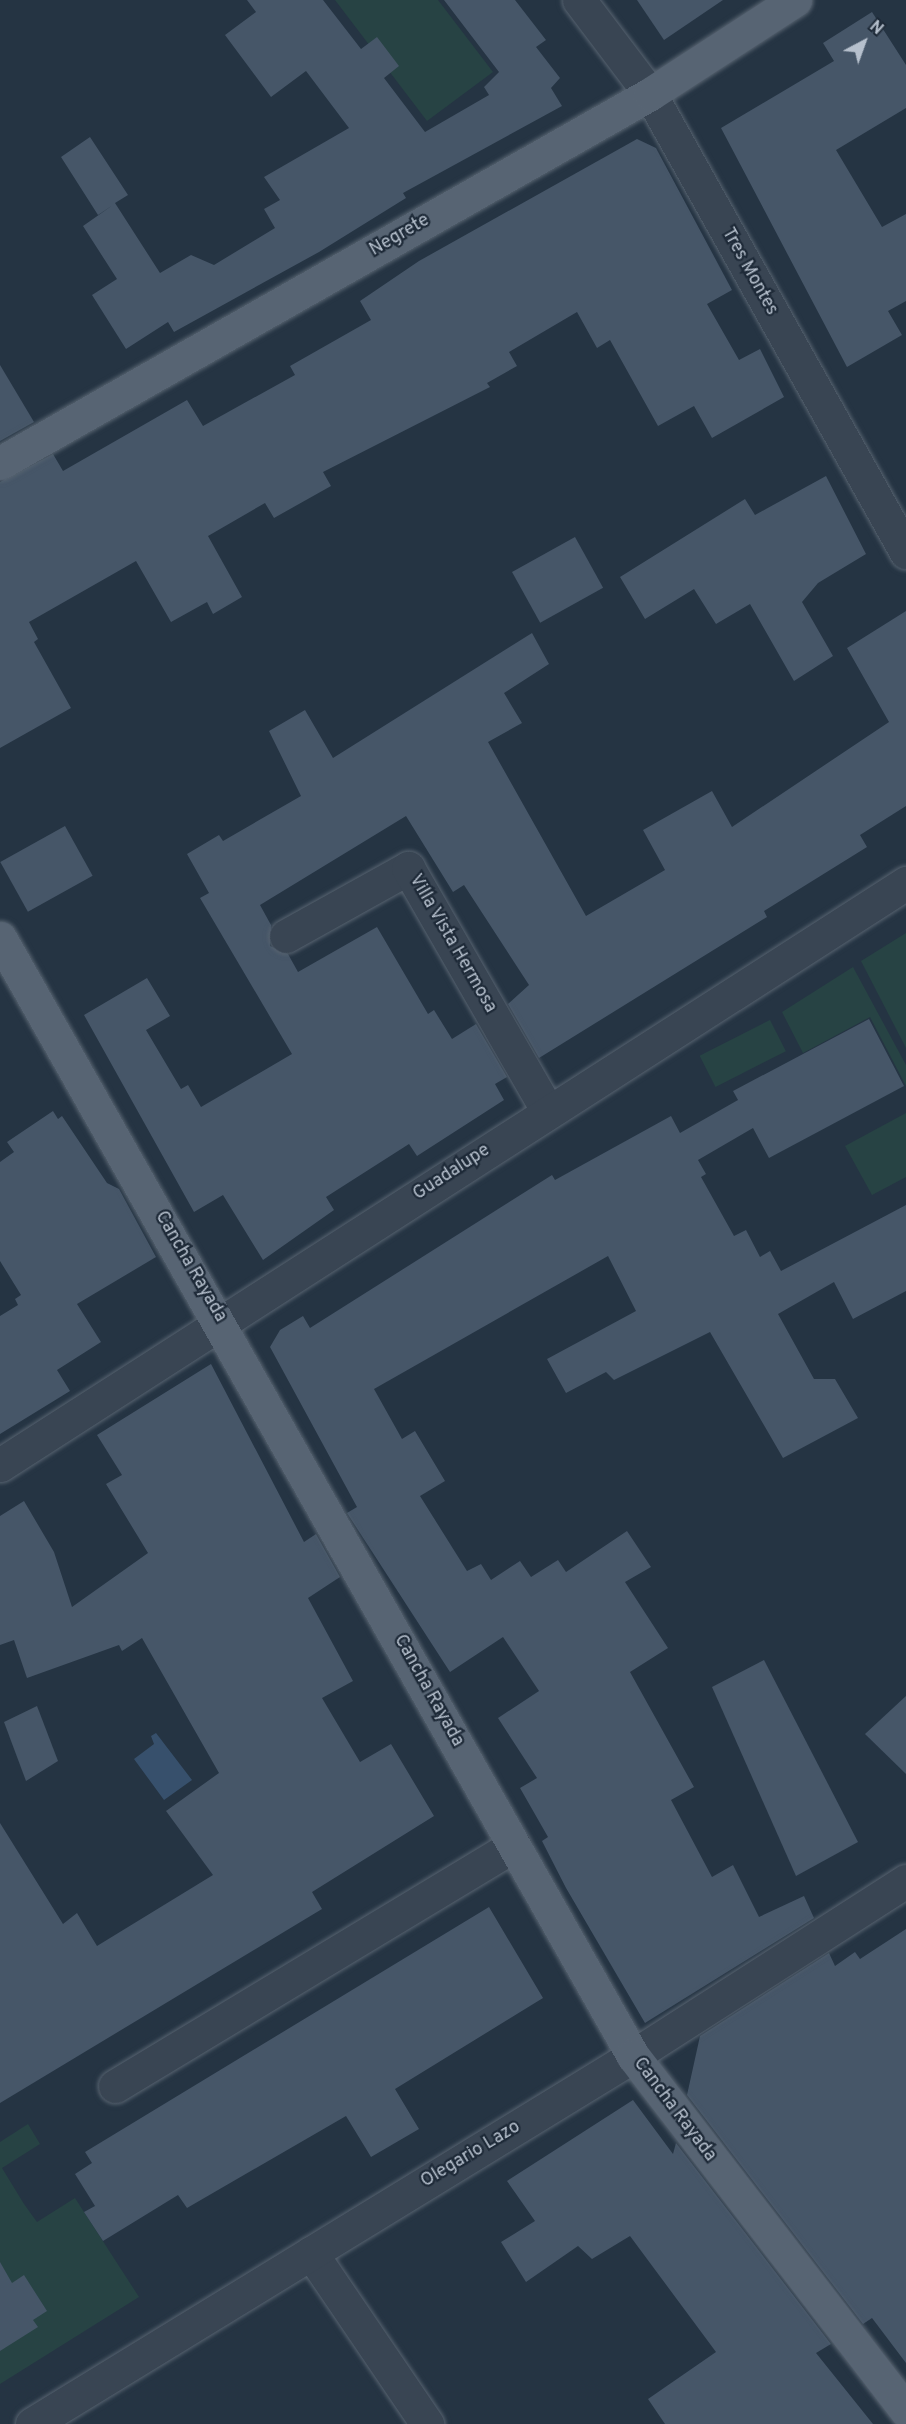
<!DOCTYPE html>
<html>
<head>
<meta charset="utf-8">
<style>
	body { margin:0 }
	#map { position:relative; width:906px; height:2424px; overflow:hidden; background:#253443; font-family:Overpass,sans-serif }
	div>[style] { position:absolute }
	.green>* { inset:0; background:#274344; transform-origin:0 0 }
	.water>* { inset:0; background:#37506c }
	.building>* { inset:0; background:#465668; transform-origin:0 0 }
	.roads { filter:drop-shadow(0 0 2px #576370) drop-shadow(0 0 2px #576370) }
	.minor>* { height:33px; margin:-16.5px; padding:0 16.5px; transform-origin:16.5px; border-radius:16.5px; background:#394553 }
	.major>* { height:33px; margin:-16.5px; padding:0 16.5px; transform-origin:16.5px; border-radius:16.5px; background:#576473 }
	span { translate:-50% -50%; white-space:nowrap; text-align:center; line-height:1.15; -webkit-text-stroke:4.5px #1e2a38; paint-order:stroke }
	.street-label { font-size:18px; color:#b6c0cd }
	.north { position:absolute; left:834px; top:12px; width:60px; height:60px; -webkit-text-stroke:4px #1e2a38; paint-order:stroke; rotate:41deg; font-size:16px; font-weight:700; line-height:24px; text-align:center; color:#b6c0cd }
	.north::after { content:''; display:block; margin:auto; width:21px; height:27px; background:#b6c0cd; clip-path:polygon(50% 0,100% 100%,50% 72%,0 100%) }
</style>
</head>
<body>
<div id="map">
	<div class="green">
		<div style="clip-path:polygon(335px 0,438px 0,493px 72px,427px 121px)"></div>
		<div style="clip-path:polygon(906px 933px,906px 1048px,861px 961px)"></div>
		<div style="clip-path:polygon(853px 967px,906px 1065px,906px 1086px,870px 1017px,803px 1053px,782px 1012px)"></div>
		<div style="left:770px;top:1020px;width:35px;height:79px;rotate:63deg"></div>
		<div style="clip-path:polygon(906px 1113px,906px 1177px,872px 1195px,845px 1146px)"></div>
		<div style="clip-path:polygon(28px 2124px,40px 2144px,2px 2168px,24px 2204px,37px 2222px,75px 2198px,139px 2297px,0 2384px,0 2142px)"></div>
	</div>
	<div class="water">
		<div style="clip-path:polygon(156px 1733px,192px 1780px,164px 1800px,134px 1759px,154px 1744px,151px 1736px)"></div>
	</div>
	<div class="building">
		<div style="clip-path:polygon(247px 0,323px 0,361px 49px,377px 37px,399px 66px,384px 78px,425px 132px,489px 95px,484px 87px,499px 72px,444px 0,515px 0,546px 40px,536px 47px,560px 78px,551px 88px,562px 106px,403px 193px,406px 198px,319px 252px,174px 332px,168px 322px,126px 349px,92px 295px,117px 279px,83px 226px,113px 205px,98px 215px,61px 157px,90px 137px,128px 195px,115px 203px,160px 273px,191px 255px,214px 265px,275px 228px,264px 209px,280px 200px,264px 177px,349px 128px,306px 71px,271px 97px,225px 35px,256px 12px)"></div>
		<div style="clip-path:polygon(637px 0,723px 0,664px 40px)"></div>
		<div style="clip-path:polygon(872px 12px,906px 65px,906px 108px,836px 150px,882px 227px,906px 214px,906px 301px,888px 311px,902px 335px,847px 367px,721px 128px,834px 61px,823px 43px)"></div>
		<div style="clip-path:polygon(637px 139px,656px 148px,732px 290px,707px 304px,739px 360px,760px 349px,784px 397px,712px 438px,694px 406px,658px 426px,610px 340px,597px 348px,577px 312px,509px 352px,517px 366px,487px 383px,490px 387px,323px 472px,331px 486px,274px 518px,265px 503px,208px 536px,242px 597px,213px 614px,207px 602px,171px 622px,136px 561px,29px 622px,38px 639px,34px 642px,71px 708px,0 748px,0 482px,53px 454px,63px 471px,187px 400px,203px 426px,295px 375px,290px 366px,371px 320px,360px 301px,419px 261px)"></div>
		<div style="clip-path:polygon(0 365px,34px 422px,0 441px)"></div>
		<div style="clip-path:polygon(826px 476px,866px 554px,818px 583px,802px 602px,833px 656px,794px 681px,750px 604px,716px 624px,694px 589px,645px 619px,620px 577px,745px 499px,755px 515px)"></div>
		<div style="left:575px;top:537px;width:58px;height:72px;rotate:61deg"></div>
		<div style="clip-path:polygon(906px 611px,906px 806px,860px 835px,867px 847px,764px 911px,767px 917px,539px 1058px,508px 1004px,529px 985px,464px 885px,453px 892px,406px 816px,260px 905px,271px 925px,270px 946px,288px 954px,298px 972px,377px 927px,428px 1014px,434px 1010px,452px 1039px,476px 1024px,507px 1077px,495px 1084px,504px 1100px,417px 1156px,409px 1144px,326px 1197px,334px 1210px,263px 1260px,223px 1195px,194px 1212px,84px 1015px,147px 978px,170px 1016px,146px 1030px,181px 1089px,188px 1085px,201px 1107px,292px 1054px,200px 898px,209px 893px,187px 854px,219px 835px,223px 841px,301px 796px,269px 731px,305px 710px,333px 758px,532px 633px,549px 664px,504px 693px,522px 723px,488px 742px,586px 916px,665px 870px,643px 830px,712px 791px,732px 827px,889px 722px,847px 648px)"></div>
		<div style="left:65px;top:826px;width:57px;height:74px;rotate:61deg"></div>
		<div style="clip-path:polygon(869px 1019px,904px 1086px,769px 1158px,753px 1128px,698px 1160px,706px 1174px,701px 1177px,734px 1236px,746px 1230px,760px 1257px,770px 1251px,781px 1271px,906px 1205px,906px 1291px,853px 1319px,834px 1282px,778px 1314px,814px 1379px,835px 1379px,858px 1418px,783px 1458px,710px 1332px,614px 1380px,606px 1372px,566px 1393px,547px 1359px,636px 1311px,608px 1256px,374px 1389px,402px 1439px,415px 1431px,445px 1481px,420px 1496px,467px 1571px,481px 1564px,491px 1580px,520px 1561px,531px 1577px,558px 1560px,566px 1572px,627px 1531px,651px 1567px,625px 1582px,668px 1648px,630px 1672px,694px 1787px,671px 1800px,712px 1877px,733px 1865px,759px 1917px,804px 1896px,814px 1918px,645px 2023px,566px 1888px,542px 1841px,548px 1837px,520px 1788px,537px 1778px,498px 1718px,539px 1691px,503px 1637px,450px 1672px,347px 1513px,357px 1507px,270px 1347px,280px 1330px,303px 1316px,310px 1328px,552px 1175px,555px 1180px,671px 1116px,680px 1133px,738px 1100px,733px 1091px)"></div>
		<div style="clip-path:polygon(53px 1111px,58px 1119px,62px 1116px,107px 1183px,119px 1189px,156px 1257px,77px 1304px,101px 1342px,57px 1370px,70px 1391px,0 1434px,0 1316px,18px 1305px,15px 1299px,21px 1295px,0 1261px,0 1162px,14px 1152px,7px 1142px)"></div>
		<div style="clip-path:polygon(211px 1364px,304px 1542px,316px 1534px,340px 1577px,308px 1598px,353px 1681px,322px 1698px,360px 1762px,391px 1744px,434px 1816px,312px 1892px,322px 1909px,0 2103px,0 1823px,63px 1924px,77px 1913px,97px 1946px,213px 1875px,166px 1811px,219px 1773px,142px 1638px,122px 1651px,119px 1645px,27px 1678px,14px 1640px,0 1645px,0 1516px,24px 1501px,54px 1552px,72px 1607px,148px 1553px,106px 1484px,122px 1475px,97px 1435px)"></div>
		<div style="clip-path:polygon(764px 1660px,858px 1842px,796px 1876px,712px 1687px)"></div>
		<div style="clip-path:polygon(906px 1696px,906px 1774px,865px 1734px)"></div>
		<div style="clip-path:polygon(37px 1706px,58px 1761px,26px 1781px,4px 1722px)"></div>
		<div style="clip-path:polygon(489px 1907px,543px 1998px,395px 2089px,419px 2129px,371px 2157px,346px 2116px,187px 2208px,178px 2195px,103px 2241px,84px 2212px,95px 2206px,75px 2174px,92px 2163px,85px 2152px)"></div>
		<div style="clip-path:polygon(906px 1929px,906px 2363px,872px 2318px,863px 2324px,687px 2095px,700px 2036px,829px 1953px,835px 1966px,855px 1952px,860px 1959px)"></div>
		<div style="clip-path:polygon(633px 2100px,673px 2154px,676px 2143px,831px 2344px,816px 2353px,873px 2424px,665px 2424px,648px 2399px,716px 2352px,630px 2236px,592px 2259px,578px 2246px,526px 2282px,501px 2242px,535px 2221px,507px 2181px)"></div>
		<div style="clip-path:polygon(0 2262px,12px 2283px,24px 2275px,47px 2311px,33px 2320px,38px 2327px,0 2351px)"></div>
	</div>
	<div class="roads">
		<div class="minor">
			<div style="left:579px;top:0;width:118px;rotate:52.9deg"></div>
			<div style="left:650px;top:94px;width:525px;rotate:60.8deg"></div>
			<div style="left:286px;top:936px;width:140px;rotate:-29.1deg"></div>
			<div style="left:408px;top:868px;width:280px;rotate:60.1deg"></div>
			<div style="left:0;top:1465px;width:1077px;rotate:-32.72deg"></div>
			<div style="left:115px;top:2086px;width:466px;rotate:-31.1deg"></div>
			<div style="left:311px;top:2253px;width:207px;rotate:55.8deg"></div>
			<div style="left:32px;top:2424px;width:705px;rotate:-31.48deg"></div>
			<div style="left:633px;top:2056px;width:324px;rotate:-32.7deg"></div>
		</div>
		<div class="major">
			<div style="left:0;top:463px;width:747px;rotate:-29.58deg"></div>
			<div style="left:650px;top:94px;width:173px;rotate:-33deg"></div>
			<div style="left:0;top:938px;width:1285px;rotate:60.48deg"></div>
			<div style="left:633px;top:2056px;width:448px;rotate:52.4deg"></div>
		</div>
	</div>
	<div class="street-label">
		<span style="left:400px;top:236px;rotate:-30deg">Negrete</span>
		<span style="left:749px;top:272px;rotate:61deg">Tres Montes</span>
		<span style="left:452px;top:944px;rotate:60deg">Villa Vista Hermosa</span>
		<span style="left:452px;top:1173px;rotate:-33deg">Guadalupe</span>
		<span style="left:190px;top:1267px;rotate:60deg">Cancha Rayada</span>
		<span style="left:428px;top:1691px;rotate:61deg">Cancha Rayada</span>
		<span style="left:674px;top:2110px;rotate:53deg">Cancha Rayada</span>
		<span style="left:471px;top:2155px;rotate:-31deg">Olegario Lazo</span>
	</div>
	<div class="north">N</div>
</div>
</body>
</html>
